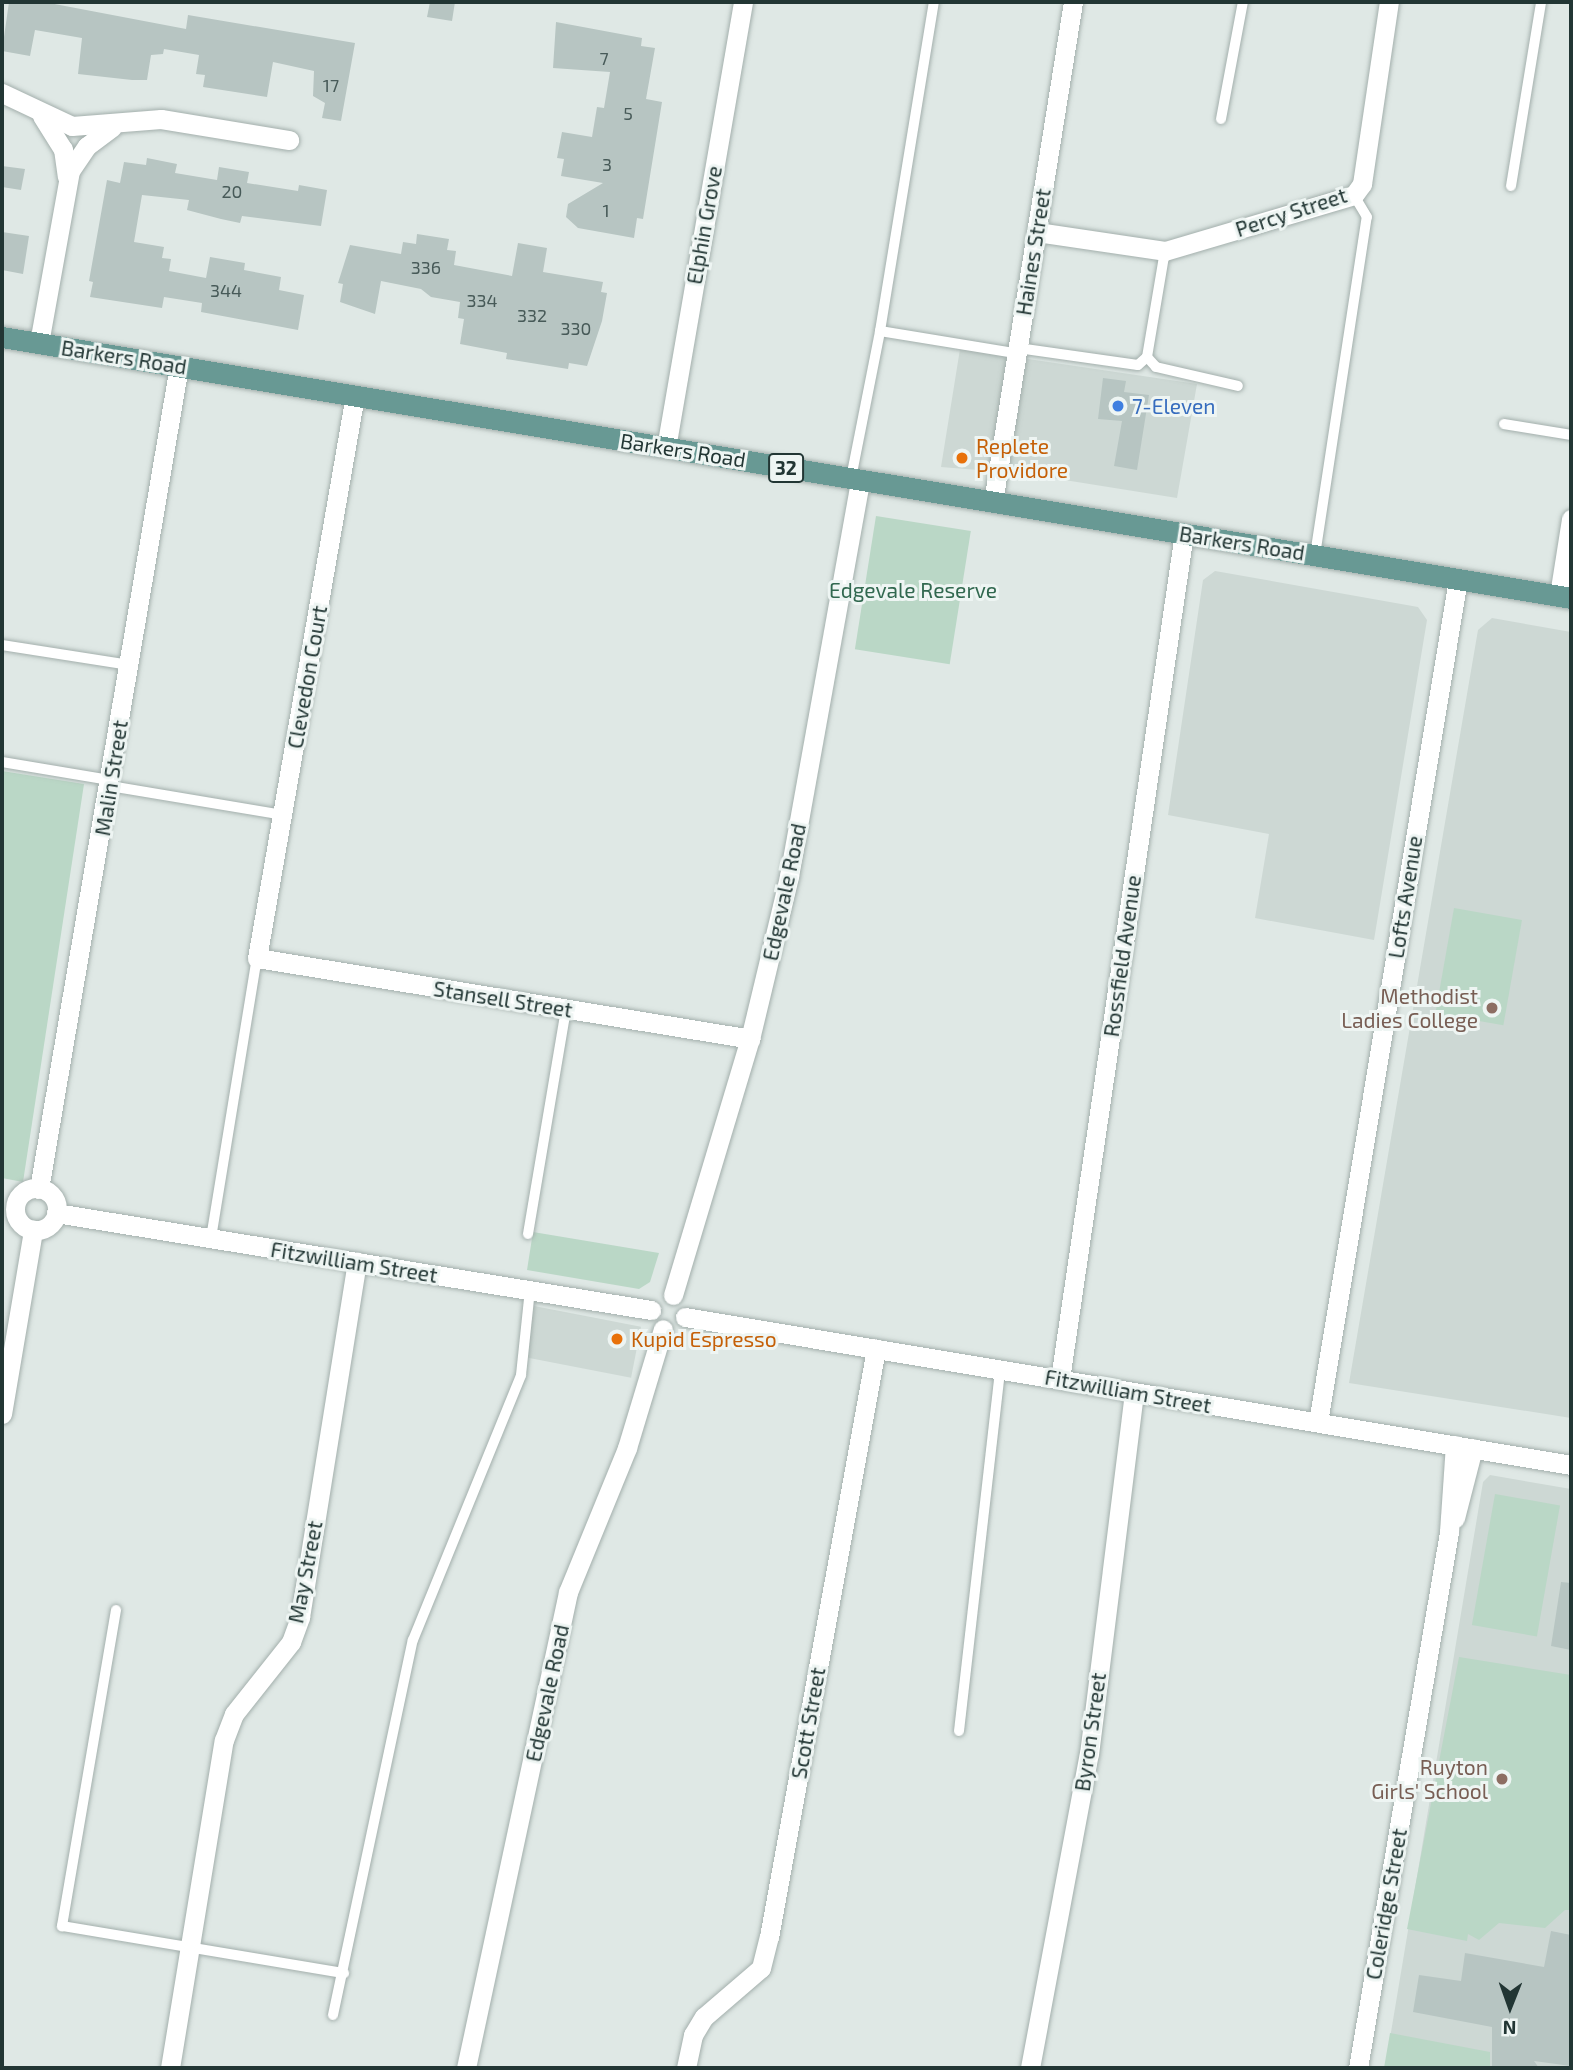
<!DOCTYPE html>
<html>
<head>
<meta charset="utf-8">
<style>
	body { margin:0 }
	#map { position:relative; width:1573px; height:2070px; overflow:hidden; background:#dfe8e5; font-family:"Exo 2",sans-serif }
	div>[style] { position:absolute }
	.built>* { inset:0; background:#cdd8d4; transform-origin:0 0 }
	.green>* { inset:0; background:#bad7c6; transform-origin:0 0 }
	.building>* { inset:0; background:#b7c5c2 }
	.roads { filter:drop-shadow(0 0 2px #a3afac) drop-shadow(0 0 2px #a3afac) }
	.service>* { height:10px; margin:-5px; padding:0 5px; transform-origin:5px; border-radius:5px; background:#fff }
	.minor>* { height:19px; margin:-9.5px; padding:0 9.5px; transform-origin:9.5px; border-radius:9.5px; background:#fff }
	.minor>.ring { margin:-9.5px; padding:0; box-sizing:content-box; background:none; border:19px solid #fff; border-radius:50% }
	.primary>* { height:21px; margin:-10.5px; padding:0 10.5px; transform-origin:10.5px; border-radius:10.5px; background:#689994 }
	.dots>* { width:19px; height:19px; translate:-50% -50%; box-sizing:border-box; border:4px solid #eef5f3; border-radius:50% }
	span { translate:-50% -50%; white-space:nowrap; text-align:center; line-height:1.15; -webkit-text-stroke:6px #eef5f3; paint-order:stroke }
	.number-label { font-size:18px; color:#475a58 }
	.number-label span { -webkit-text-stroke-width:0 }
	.shield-label span { padding:2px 5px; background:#eef5f3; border:2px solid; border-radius:5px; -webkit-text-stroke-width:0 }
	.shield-label { font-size:19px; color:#223634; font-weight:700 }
	.street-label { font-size:21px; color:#223634 }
	.shop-label { font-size:21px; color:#366cbe }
	.left { translate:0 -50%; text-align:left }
	.food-label { font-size:21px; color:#c56008 }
	.park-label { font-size:21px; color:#31684f }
	.education-label { font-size:21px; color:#785e54 }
	.right { translate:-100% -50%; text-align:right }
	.frame { position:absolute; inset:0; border:4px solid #223634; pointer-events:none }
	.north { position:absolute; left:1475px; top:1972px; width:70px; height:70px; -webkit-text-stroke:5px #eef5f3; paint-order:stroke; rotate:181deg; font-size:19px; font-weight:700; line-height:28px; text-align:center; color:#223634 }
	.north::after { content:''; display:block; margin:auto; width:24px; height:32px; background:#223634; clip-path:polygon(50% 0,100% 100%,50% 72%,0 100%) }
</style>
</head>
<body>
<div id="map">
	<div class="built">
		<div style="clip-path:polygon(960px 349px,1197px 384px,1177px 498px,1027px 474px,941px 467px)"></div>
		<div style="clip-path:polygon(1215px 571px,1418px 607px,1427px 620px,1374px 940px,1255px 918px,1269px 834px,1168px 815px,1203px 580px)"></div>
		<div style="clip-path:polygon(1492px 618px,1571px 632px,1571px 1418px,1349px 1383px,1478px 630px)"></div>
		<div style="left:534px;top:1306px;width:109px;height:52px;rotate:11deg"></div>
		<div style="clip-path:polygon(1490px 1475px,1571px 1489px,1571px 2068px,1385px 2068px,1483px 1482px)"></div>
	</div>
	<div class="green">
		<div style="left:876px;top:516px;width:96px;height:135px;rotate:9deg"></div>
		<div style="clip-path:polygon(2px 771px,84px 784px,23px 1182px,2px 1178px)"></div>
		<div style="left:1454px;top:908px;width:69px;height:107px;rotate:10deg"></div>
		<div style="clip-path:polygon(533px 1232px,659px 1253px,650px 1282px,639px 1289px,527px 1270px)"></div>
		<div style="left:1495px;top:1494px;width:66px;height:133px;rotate:10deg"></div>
		<div style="clip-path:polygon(1459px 1657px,1571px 1675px,1571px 1910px,1565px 1910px,1545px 1928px,1499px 1923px,1479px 1940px,1468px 1934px,1467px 1941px,1407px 1929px)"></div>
		<div style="clip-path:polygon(1390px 2033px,1490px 2052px,1490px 2068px,1384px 2068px)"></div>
	</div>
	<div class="building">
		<div style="clip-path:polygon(9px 2px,44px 2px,186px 29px,188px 15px,355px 43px,341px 121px,322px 118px,325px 103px,313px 96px,314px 71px,273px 62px,267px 97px,203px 87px,205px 75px,196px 74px,199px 55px,164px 49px,163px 54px,151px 55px,147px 80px,132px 80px,78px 74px,82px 38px,35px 30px,30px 56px,2px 51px)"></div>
		<div style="clip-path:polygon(430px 2px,455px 2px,452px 21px,427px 17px)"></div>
		<div style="clip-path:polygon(556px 22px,642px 38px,641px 46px,655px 48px,646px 99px,662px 102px,643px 219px,637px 218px,634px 238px,578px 228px,566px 217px,568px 204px,603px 183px,561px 176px,564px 159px,557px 158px,562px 132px,592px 137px,597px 107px,604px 108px,610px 72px,553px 68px)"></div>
		<div style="clip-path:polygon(147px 158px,177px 164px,175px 173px,217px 180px,219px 167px,249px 172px,247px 183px,298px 191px,299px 185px,327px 190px,321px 226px,242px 216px,240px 223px,221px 219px,187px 210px,189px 200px,142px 195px,134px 242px,164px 247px,162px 258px,171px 259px,169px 271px,206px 278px,210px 257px,245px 263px,244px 270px,281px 277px,279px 290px,304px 295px,298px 330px,201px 312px,202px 303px,164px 297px,162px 308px,90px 297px,93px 282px,89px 281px,107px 180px,120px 183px,124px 162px,146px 165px)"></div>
		<div style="clip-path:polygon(2px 166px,25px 169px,21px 190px,2px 187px)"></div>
		<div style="clip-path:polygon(2px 232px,29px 236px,23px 274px,2px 270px)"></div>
		<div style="clip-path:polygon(417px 234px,449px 239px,447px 250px,456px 251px,454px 265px,512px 276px,518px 243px,547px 248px,543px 272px,603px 282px,601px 292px,607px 293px,602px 321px,587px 366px,569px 363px,568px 369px,506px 359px,507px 353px,460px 344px,464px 319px,458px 318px,460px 302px,431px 297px,421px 289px,381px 281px,375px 314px,340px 302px,343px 284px,338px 283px,350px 245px,401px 254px,403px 242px,416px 244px)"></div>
		<div style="clip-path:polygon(1103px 378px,1126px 381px,1124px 392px,1149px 395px,1137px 470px,1114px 466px,1122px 421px,1098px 419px)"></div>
		<div style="clip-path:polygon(1561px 1582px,1571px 1583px,1571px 1650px,1551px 1646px)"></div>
		<div style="clip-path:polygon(1551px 1931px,1571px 1935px,1571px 2066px,1534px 2061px,1539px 2068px,1492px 2068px,1492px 2027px,1413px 2012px,1419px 1975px,1461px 1981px,1465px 1953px,1544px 1967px)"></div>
	</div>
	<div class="roads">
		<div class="service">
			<div style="left:1221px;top:119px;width:119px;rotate:-79.4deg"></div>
			<div style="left:1511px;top:186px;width:186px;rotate:-80.7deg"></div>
			<div style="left:880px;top:331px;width:137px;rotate:9.3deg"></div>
			<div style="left:1018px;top:348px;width:121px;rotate:8.1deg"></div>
			<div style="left:1138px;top:365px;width:12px;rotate:-42deg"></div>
			<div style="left:1147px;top:357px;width:108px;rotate:-80.4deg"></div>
			<div style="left:1147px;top:357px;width:13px;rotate:48deg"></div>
			<div style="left:1156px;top:367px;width:84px;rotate:13deg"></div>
			<div style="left:1504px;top:424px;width:68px;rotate:9.3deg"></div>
			<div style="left:851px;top:478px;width:150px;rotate:-78.8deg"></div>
			<div style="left:880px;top:331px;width:333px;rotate:-80.7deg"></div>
			<div style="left:1315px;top:555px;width:342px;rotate:-81.3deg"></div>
			<div style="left:1367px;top:217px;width:26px;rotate:-121deg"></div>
			<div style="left:2px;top:645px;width:129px;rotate:8.9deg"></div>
			<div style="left:2px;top:762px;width:109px;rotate:9.5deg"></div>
			<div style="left:110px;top:786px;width:175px;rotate:9.5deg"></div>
			<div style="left:528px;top:1234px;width:228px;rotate:-80.4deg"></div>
			<div style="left:211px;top:1238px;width:284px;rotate:-80.7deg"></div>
			<div style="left:116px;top:1610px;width:321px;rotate:99.7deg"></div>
			<div style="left:62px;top:1926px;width:286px;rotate:9.5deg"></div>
			<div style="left:959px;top:1731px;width:364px;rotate:-83.5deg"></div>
			<div style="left:333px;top:2015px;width:383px;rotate:-78deg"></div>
			<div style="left:413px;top:1640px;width:286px;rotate:-67.8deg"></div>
			<div style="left:521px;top:1375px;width:85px;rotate:-84deg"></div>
		</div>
		<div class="minor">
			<div style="left:2px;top:93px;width:77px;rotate:25.2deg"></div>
			<div style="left:72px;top:126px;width:89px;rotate:-4.5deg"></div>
			<div style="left:161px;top:119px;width:130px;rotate:9.3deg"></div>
			<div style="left:42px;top:116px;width:39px;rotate:58deg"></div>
			<div style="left:63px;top:149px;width:28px;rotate:82deg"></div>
			<div style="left:1037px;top:232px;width:129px;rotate:8.4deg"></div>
			<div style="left:1165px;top:251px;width:197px;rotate:-16.5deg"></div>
			<div style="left:1354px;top:195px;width:14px;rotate:-54deg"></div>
			<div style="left:1362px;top:184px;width:184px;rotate:-81.6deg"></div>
			<div style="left:39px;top:343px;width:175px;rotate:-79.8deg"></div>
			<div style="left:70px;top:171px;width:30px;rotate:-56deg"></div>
			<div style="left:87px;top:146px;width:31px;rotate:-37deg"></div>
			<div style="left:355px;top:395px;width:571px;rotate:99.87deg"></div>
			<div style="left:257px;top:958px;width:500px;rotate:9.3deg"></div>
			<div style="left:666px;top:448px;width:453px;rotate:-80.2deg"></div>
			<div style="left:993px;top:502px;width:506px;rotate:-80.91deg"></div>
			<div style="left:1559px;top:595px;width:77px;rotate:-81deg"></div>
			<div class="ring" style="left:15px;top:1188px;width:23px;height:23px"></div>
			<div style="left:39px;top:1189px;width:835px;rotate:-80.35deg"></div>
			<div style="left:56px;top:1213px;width:603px;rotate:9.26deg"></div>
			<div style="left:673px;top:1295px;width:267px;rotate:-73.3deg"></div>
			<div style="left:750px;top:1039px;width:168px;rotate:-76.5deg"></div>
			<div style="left:789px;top:876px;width:402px;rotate:-79.8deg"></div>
			<div style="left:685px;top:1317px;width:898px;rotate:9.48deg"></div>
			<div style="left:1060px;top:1379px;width:855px;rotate:-81.66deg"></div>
			<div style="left:2px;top:1414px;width:187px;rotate:-80.4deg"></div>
			<div style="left:1318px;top:1422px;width:855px;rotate:-80.57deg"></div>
			<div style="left:1455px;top:1518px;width:72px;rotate:-75.6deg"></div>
			<div style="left:170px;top:2068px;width:332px;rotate:-80.7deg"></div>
			<div style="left:224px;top:1740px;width:28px;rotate:-69deg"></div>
			<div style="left:234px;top:1714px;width:92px;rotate:-51.6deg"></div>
			<div style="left:291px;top:1642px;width:27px;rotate:-70deg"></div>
			<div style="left:300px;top:1617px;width:360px;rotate:-80.9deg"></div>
			<div style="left:466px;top:2068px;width:487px;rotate:-77.9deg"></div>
			<div style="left:568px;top:1592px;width:156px;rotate:-67.7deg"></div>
			<div style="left:627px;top:1448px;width:124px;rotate:-73.2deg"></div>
			<div style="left:686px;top:2068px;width:34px;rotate:-78deg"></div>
			<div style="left:693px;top:2035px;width:21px;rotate:-59deg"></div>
			<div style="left:704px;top:2017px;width:75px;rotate:-40.7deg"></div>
			<div style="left:761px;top:1968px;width:32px;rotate:-76deg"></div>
			<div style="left:769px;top:1937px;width:598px;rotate:-79.69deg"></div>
			<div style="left:1030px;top:2068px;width:319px;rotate:-79.4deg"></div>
			<div style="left:1089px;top:1754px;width:364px;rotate:-82.9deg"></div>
			<div style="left:1358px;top:2068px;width:544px;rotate:-80.36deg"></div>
			<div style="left:1449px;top:1532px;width:87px;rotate:-86.1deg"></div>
		</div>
		<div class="primary">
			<div style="left:2px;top:337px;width:1591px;rotate:9.44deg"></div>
		</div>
	</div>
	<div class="dots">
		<div style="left:1118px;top:406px;background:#3f7fe0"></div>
		<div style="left:962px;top:458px;background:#e8710a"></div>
		<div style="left:1492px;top:1008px;background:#8d6e63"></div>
		<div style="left:617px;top:1339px;background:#e8710a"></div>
		<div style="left:1502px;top:1779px;background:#8d6e63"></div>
	</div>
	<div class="number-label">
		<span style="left:604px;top:58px">7</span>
		<span style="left:331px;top:85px">17</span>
		<span style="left:628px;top:113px">5</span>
		<span style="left:607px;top:164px">3</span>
		<span style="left:232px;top:191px">20</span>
		<span style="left:606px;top:210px">1</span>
		<span style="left:426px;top:267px">336</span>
		<span style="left:226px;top:290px">344</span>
		<span style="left:482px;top:300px">334</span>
		<span style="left:532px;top:315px">332</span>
		<span style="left:576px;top:328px">330</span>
	</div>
	<div class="shield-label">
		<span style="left:786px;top:468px">32</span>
	</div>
	<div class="street-label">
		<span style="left:1291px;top:212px;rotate:-18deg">Percy Street</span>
		<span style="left:704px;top:225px;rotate:-80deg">Elphin Grove</span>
		<span style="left:1033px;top:252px;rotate:-81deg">Haines Street</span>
		<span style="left:124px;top:357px;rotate:9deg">Barkers Road</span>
		<span style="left:683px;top:450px;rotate:9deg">Barkers Road</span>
		<span style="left:1242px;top:543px;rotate:9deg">Barkers Road</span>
		<span style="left:307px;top:677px;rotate:-80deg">Clevedon Court</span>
		<span style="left:111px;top:778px;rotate:-81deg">Malin Street</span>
		<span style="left:784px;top:892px;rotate:-78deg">Edgevale Road</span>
		<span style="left:1405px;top:897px;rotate:-81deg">Lofts Avenue</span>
		<span style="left:1122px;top:956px;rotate:-82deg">Rossfield Avenue</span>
		<span style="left:503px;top:999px;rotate:9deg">Stansell Street</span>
		<span style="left:354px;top:1262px;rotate:9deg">Fitzwilliam Street</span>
		<span style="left:1128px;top:1391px;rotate:10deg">Fitzwilliam Street</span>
		<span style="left:305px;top:1572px;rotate:-79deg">May Street</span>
		<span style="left:547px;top:1693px;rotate:-78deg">Edgevale Road</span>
		<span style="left:808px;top:1723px;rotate:-80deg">Scott Street</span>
		<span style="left:1090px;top:1732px;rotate:-82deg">Byron Street</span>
		<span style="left:1386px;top:1904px;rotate:-80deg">Coleridge Street</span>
	</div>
	<div class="shop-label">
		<span class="left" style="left:1132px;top:406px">7-Eleven</span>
	</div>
	<div class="food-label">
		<span class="left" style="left:976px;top:458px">Replete<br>Providore</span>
		<span class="left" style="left:631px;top:1339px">Kupid Espresso</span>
	</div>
	<div class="park-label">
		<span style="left:913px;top:590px">Edgevale Reserve</span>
	</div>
	<div class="education-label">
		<span class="right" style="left:1478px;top:1008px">Methodist<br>Ladies College</span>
		<span class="right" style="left:1488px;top:1779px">Ruyton<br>Girls' School</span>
	</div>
	<div class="frame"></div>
	<div class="north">N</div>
</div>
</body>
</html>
